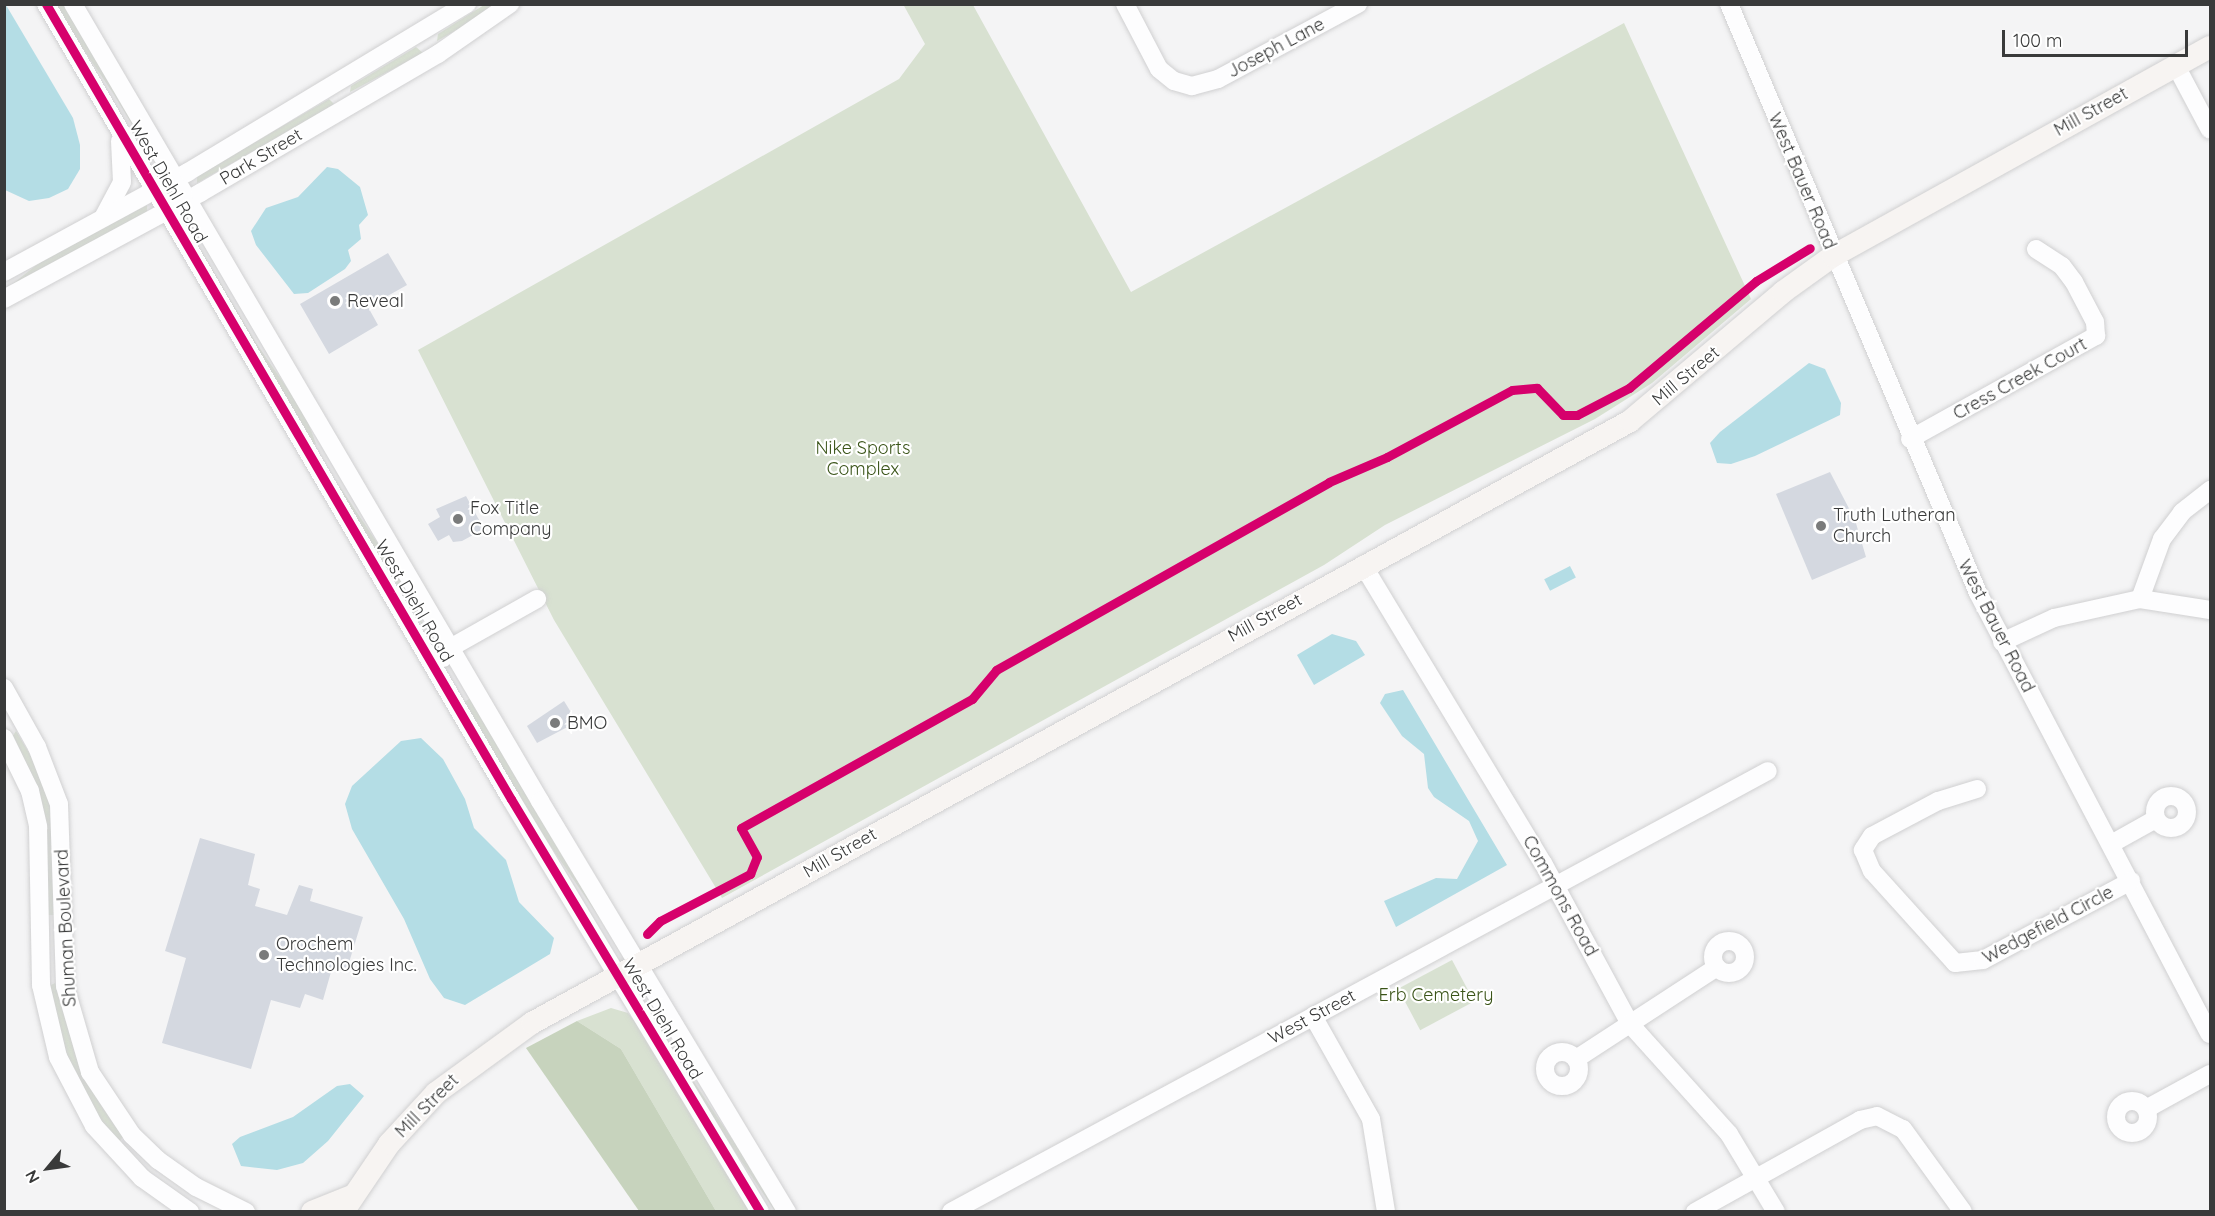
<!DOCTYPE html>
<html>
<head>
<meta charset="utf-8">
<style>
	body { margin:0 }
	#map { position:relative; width:2215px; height:1216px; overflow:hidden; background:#f4f4f5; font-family:Quicksand,sans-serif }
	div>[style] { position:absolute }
	.green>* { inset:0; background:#d8e1d1; transform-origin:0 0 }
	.forest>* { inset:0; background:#c7d3bd }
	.water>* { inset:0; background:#b4dde5; transform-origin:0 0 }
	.building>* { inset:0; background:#d4d8e0 }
	.roads { filter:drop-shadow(0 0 2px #d0d0d1) drop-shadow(0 0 2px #d0d0d1) }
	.minor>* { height:18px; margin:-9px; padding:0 9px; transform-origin:9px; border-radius:9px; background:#fdfdfe }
	.minor>.ring { margin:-9px; padding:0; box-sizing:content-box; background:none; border:18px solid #fdfdfe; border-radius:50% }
	.major>* { height:22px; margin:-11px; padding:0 11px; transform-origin:11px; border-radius:11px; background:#f7f4f2 }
	.cycleway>* { height:9px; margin:-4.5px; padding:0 4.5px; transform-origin:4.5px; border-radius:4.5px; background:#d6006c }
	.dots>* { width:16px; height:16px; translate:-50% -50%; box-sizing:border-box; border:3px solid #fff; border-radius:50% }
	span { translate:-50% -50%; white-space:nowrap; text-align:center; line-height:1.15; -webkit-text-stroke:4.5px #fff; paint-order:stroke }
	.street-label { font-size:18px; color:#393a3a }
	.poi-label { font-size:18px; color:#393a3a }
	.left { translate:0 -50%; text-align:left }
	.park-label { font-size:18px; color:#3a5418 }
	.frame { position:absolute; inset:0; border:6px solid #393a3a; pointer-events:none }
	.north { position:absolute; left:18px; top:1138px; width:60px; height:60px; -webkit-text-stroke:4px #fff; paint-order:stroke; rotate:241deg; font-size:16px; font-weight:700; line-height:24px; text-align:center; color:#393a3a }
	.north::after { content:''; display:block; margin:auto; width:21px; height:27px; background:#393a3a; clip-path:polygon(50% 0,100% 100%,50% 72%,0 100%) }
	.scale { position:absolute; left:2002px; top:30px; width:186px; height:27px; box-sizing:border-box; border:3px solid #393a3a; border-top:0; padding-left:8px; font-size:18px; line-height:21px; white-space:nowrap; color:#393a3a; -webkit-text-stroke:4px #fff; paint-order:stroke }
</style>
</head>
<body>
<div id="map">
	<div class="green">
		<div style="clip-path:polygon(903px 4px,973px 5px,1131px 292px,1624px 23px,1751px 299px,1652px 383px,1595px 419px,1385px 525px,1324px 565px,722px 898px,554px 620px,418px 350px,899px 79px,925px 44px)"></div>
		<div style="clip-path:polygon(53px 5px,65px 5px,160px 170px,113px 93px)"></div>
		<div style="clip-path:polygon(484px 5px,501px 5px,437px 41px,438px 34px)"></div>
		<div style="clip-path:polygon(416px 47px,423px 53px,350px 92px,351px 86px)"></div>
		<div style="clip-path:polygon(329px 99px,335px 105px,197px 183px,197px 176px)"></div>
		<div style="clip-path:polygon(147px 205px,147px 214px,5px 290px,44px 259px)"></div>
		<div style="clip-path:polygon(181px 217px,256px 343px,305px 414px,316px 444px,312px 446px)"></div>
		<div style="clip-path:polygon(340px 487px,396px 571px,429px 636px,337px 488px)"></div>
		<div style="clip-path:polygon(471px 698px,615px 940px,516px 796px,462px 703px)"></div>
		<div style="clip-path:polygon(16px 731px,44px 778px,50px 798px,54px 915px,48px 915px,12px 737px)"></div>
		<div style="left:1452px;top:960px;width:47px;height:61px;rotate:62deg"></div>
		<div style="clip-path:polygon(55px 983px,76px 1056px,124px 1135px,119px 1142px,95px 1114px,66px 1058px,49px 986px)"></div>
		<div style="clip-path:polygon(644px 1001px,688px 1073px,780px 1211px,775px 1211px,699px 1098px)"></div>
		<div style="clip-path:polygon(611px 1008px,628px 1013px,640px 1028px,751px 1211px,716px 1211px,621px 1049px,577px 1021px)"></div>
	</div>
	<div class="forest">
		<div style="clip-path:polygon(577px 1021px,621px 1049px,716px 1211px,639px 1211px,526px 1048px)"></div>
	</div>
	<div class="water">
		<div style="clip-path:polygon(6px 5px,73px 118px,80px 145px,80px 169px,68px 189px,49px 198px,29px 201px,5px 190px)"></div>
		<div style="clip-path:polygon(327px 167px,338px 169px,360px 187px,368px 215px,359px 225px,361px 239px,348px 250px,351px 261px,345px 269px,308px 293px,294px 294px,256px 245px,251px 231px,266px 208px,298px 197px)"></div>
		<div style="clip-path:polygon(1809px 363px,1825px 369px,1841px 403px,1840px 415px,1755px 456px,1731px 464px,1717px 463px,1710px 443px,1720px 432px)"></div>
		<div style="left:1570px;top:566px;width:13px;height:29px;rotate:63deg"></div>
		<div style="clip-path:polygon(1332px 634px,1356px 641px,1365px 655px,1314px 685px,1297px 655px)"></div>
		<div style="clip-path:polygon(1403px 690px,1507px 865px,1396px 927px,1384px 901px,1436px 878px,1457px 879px,1478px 841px,1469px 821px,1434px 797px,1428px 788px,1424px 754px,1402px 736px,1380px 703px,1385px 694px)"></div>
		<div style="clip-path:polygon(421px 738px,443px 759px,465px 799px,474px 828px,506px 860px,519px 902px,554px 938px,550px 954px,465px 1005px,444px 998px,430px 979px,404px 919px,352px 829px,345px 804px,352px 786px,401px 741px)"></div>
		<div style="clip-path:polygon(350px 1084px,364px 1096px,328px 1141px,303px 1163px,277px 1170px,241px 1166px,232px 1144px,240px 1137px,293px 1117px,337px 1086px)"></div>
	</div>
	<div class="building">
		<div style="clip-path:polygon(388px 253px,407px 285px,368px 307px,378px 325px,329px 354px,300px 304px)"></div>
		<div style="clip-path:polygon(1830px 472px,1855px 520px,1866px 557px,1812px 580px,1776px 494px)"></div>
		<div style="clip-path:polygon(466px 496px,484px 529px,462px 541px,453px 542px,449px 535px,438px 541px,428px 524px,440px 517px,436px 509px)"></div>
		<div style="clip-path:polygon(564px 701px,577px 722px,537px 743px,527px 726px)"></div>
		<div style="clip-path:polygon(200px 838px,255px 854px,248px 885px,260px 889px,255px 906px,287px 915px,299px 885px,313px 889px,310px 901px,363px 917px,347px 969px,333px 965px,323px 1000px,305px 994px,300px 1008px,271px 1000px,251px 1069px,162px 1043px,186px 958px,165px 951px)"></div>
	</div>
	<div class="roads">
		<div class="minor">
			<div style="left:46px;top:4px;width:921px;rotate:59.68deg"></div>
			<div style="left:511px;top:799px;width:482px;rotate:58.9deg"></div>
			<div style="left:73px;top:4px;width:924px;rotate:59.63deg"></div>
			<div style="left:540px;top:801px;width:480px;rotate:59deg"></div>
			<div style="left:1125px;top:4px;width:73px;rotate:62.4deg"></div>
			<div style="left:1159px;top:69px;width:19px;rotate:39deg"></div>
			<div style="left:1174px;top:81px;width:19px;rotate:16deg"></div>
			<div style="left:1192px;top:86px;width:27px;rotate:-15deg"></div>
			<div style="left:1218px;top:79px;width:159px;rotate:-28.2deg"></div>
			<div style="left:1729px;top:4px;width:639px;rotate:67.08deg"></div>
			<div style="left:1978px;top:593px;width:498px;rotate:62.3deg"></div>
			<div style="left:2176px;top:66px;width:72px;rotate:62deg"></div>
			<div style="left:104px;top:216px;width:38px;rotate:-62deg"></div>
			<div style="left:122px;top:182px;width:41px;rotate:-92.8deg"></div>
			<div style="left:4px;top:272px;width:209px;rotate:-28.5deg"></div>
			<div style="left:188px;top:172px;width:326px;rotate:-31.1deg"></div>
			<div style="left:4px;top:299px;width:223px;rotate:-28.4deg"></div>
			<div style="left:200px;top:193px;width:276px;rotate:-30.3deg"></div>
			<div style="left:438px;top:54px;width:88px;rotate:-34.8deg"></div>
			<div style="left:1910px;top:439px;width:213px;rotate:-29deg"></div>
			<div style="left:2096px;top:336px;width:14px;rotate:-94deg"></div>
			<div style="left:2095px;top:322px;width:45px;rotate:-117.7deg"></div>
			<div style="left:2074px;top:282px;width:20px;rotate:-127deg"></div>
			<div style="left:2062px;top:266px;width:31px;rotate:-147deg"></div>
			<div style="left:1363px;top:565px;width:348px;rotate:58.9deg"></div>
			<div style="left:1543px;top:863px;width:183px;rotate:61.6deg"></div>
			<div style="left:1630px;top:1024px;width:148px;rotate:48deg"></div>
			<div style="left:1729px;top:1134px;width:91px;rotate:58.9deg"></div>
			<div style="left:2140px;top:599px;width:64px;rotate:-69.9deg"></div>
			<div style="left:2162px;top:539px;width:34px;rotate:-53deg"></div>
			<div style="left:2182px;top:512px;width:36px;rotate:-38deg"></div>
			<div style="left:2002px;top:642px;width:57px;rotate:-24.8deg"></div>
			<div style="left:2054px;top:618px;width:88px;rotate:-12.5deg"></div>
			<div style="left:2140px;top:599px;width:71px;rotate:8.9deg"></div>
			<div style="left:443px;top:658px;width:12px;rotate:-55deg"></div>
			<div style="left:450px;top:648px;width:100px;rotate:-29.4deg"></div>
			<div style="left:4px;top:688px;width:68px;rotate:60.8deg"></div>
			<div style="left:37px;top:747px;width:61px;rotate:68.9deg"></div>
			<div style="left:59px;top:804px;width:182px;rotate:88.1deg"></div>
			<div style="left:65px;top:986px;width:90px;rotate:73.8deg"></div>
			<div style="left:90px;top:1072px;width:76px;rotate:56.3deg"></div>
			<div style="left:132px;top:1135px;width:36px;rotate:44deg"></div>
			<div style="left:158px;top:1160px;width:47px;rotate:35.4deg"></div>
			<div style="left:196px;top:1187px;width:56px;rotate:26.6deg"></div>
			<div style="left:4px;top:738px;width:59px;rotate:63.9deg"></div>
			<div style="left:30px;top:791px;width:37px;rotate:77deg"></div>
			<div style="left:38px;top:827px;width:158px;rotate:88.9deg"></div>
			<div style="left:41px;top:985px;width:74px;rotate:76.7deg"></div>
			<div style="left:58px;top:1057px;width:78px;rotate:62.4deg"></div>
			<div style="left:94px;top:1126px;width:71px;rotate:47.3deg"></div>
			<div style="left:142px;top:1178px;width:59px;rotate:35.3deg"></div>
			<div style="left:1977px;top:789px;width:41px;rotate:162.9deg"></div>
			<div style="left:1938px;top:801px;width:75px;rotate:152.1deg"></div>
			<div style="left:1872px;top:836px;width:17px;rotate:123deg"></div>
			<div style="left:1863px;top:850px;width:23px;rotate:67deg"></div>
			<div style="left:1872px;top:871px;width:124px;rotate:47.9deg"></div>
			<div style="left:1955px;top:963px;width:28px;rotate:-6deg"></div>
			<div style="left:1983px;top:960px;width:168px;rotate:-28.1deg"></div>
			<div class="ring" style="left:2155px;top:796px;width:14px;height:14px"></div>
			<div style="left:2111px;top:844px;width:51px;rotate:-29.1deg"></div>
			<div class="ring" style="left:1713px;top:941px;width:14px;height:14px"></div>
			<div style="left:1313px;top:1016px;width:118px;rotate:60.6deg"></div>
			<div style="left:1371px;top:1119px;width:94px;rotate:80.8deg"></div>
			<div class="ring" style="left:1545px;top:1052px;width:16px;height:16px"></div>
			<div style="left:1576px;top:1059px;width:168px;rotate:-33.1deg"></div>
			<div class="ring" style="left:2116px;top:1101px;width:14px;height:14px"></div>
			<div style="left:2146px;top:1109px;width:73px;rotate:-28.7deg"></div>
			<div style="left:951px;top:1212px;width:928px;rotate:-28.36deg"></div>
			<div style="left:1695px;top:1212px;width:189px;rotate:-29.1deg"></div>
			<div style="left:1860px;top:1120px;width:17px;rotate:-13deg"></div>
			<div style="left:1877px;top:1116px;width:29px;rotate:27deg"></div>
			<div style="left:1903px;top:1129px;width:102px;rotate:54.1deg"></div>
		</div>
		<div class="major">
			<div style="left:312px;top:1212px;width:43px;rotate:-21.8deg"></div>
			<div style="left:343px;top:1212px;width:82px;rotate:-55.9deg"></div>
			<div style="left:389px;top:1144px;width:69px;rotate:-47.3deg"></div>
			<div style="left:436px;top:1093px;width:119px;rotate:-36.1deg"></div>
			<div style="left:532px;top:1023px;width:1252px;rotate:-28.73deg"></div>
			<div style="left:1630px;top:421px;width:200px;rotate:-40.1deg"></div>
			<div style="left:1783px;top:292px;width:62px;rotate:-35.8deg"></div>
			<div style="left:1833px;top:256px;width:431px;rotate:-29deg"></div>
		</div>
	</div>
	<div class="cycleway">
		<div style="left:46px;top:4px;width:921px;rotate:59.68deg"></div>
		<div style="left:511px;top:799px;width:482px;rotate:58.9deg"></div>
		<div style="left:647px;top:934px;width:18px;rotate:-45deg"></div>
		<div style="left:660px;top:921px;width:102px;rotate:-27.6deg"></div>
		<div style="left:750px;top:874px;width:18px;rotate:-68deg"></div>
		<div style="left:757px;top:857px;width:33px;rotate:-119deg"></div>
		<div style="left:741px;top:828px;width:265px;rotate:-29.2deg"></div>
		<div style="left:972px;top:699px;width:38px;rotate:-50deg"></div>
		<div style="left:996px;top:670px;width:382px;rotate:-29.4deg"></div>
		<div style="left:1329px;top:482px;width:63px;rotate:-23.3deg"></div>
		<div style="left:1387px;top:457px;width:142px;rotate:-28.2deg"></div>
		<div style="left:1512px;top:390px;width:25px;rotate:-5deg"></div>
		<div style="left:1537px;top:388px;width:37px;rotate:46deg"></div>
		<div style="left:1563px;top:415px;width:14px"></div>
		<div style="left:1577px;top:415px;width:59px;rotate:-27.4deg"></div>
		<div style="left:1629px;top:388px;width:166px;rotate:-40.1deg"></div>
		<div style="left:1756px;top:281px;width:63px;rotate:-31.4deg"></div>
	</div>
	<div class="dots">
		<div style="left:335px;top:301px;background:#7a7b7b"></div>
		<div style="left:458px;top:519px;background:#7a7b7b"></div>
		<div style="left:1821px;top:526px;background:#7a7b7b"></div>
		<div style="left:555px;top:723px;background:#7a7b7b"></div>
		<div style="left:264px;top:955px;background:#7a7b7b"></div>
	</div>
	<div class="street-label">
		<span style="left:1276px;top:48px;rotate:-28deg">Joseph Lane</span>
		<span style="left:2091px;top:112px;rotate:-29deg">Mill Street</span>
		<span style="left:261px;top:157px;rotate:-31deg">Park Street</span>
		<span style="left:1802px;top:181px;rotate:67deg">West Bauer Road</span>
		<span style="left:168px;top:182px;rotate:60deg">West Diehl Road</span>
		<span style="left:1686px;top:376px;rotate:-40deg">Mill Street</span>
		<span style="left:2020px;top:379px;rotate:-29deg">Cress Creek Court</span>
		<span style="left:414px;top:601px;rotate:60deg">West Diehl Road</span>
		<span style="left:1265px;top:618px;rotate:-29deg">Mill Street</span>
		<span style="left:1996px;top:626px;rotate:63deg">West Bauer Road</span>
		<span style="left:840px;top:853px;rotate:-30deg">Mill Street</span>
		<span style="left:1560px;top:896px;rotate:61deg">Commons Road</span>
		<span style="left:2048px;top:925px;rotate:-28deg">Wedgefield Circle</span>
		<span style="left:66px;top:928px;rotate:-93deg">Shuman Boulevard</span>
		<span style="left:1312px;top:1017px;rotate:-28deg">West Street</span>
		<span style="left:662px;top:1019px;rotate:59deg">West Diehl Road</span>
		<span style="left:427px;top:1106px;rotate:-45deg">Mill Street</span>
	</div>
	<div class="poi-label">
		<span class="left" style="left:347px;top:301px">Reveal</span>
		<span class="left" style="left:470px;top:519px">Fox Title<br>Company</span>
		<span class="left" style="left:1833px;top:526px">Truth Lutheran<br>Church</span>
		<span class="left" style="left:567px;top:723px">BMO</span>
		<span class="left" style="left:276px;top:955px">Orochem<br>Technologies Inc.</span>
	</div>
	<div class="park-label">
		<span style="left:863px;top:459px">Nike Sports<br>Complex</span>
		<span style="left:1436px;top:995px">Erb Cemetery</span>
	</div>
	<div class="frame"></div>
	<div class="north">N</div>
	<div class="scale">100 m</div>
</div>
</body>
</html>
